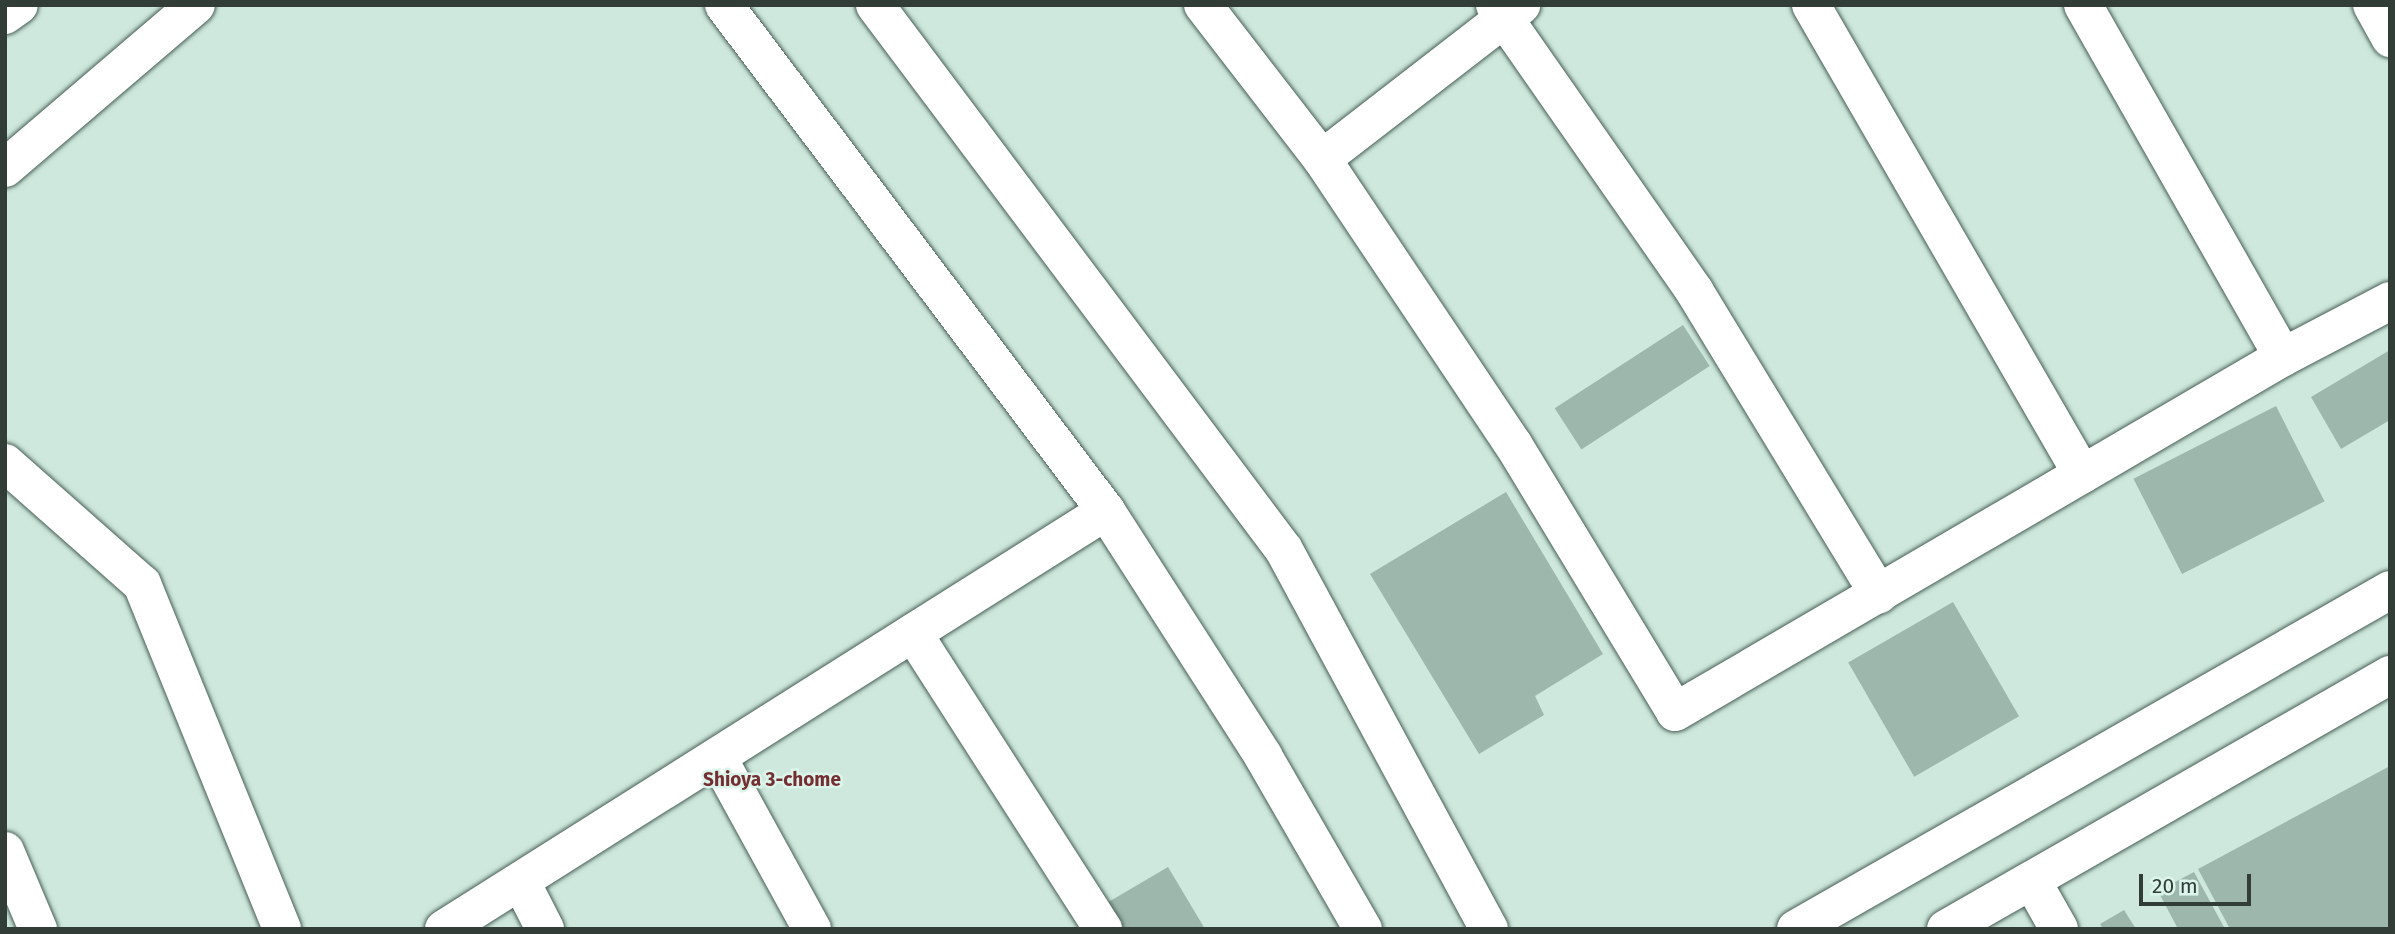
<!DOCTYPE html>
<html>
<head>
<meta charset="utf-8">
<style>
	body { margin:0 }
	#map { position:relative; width:2395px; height:934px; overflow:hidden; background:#cee8dd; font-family:"Fira Sans",sans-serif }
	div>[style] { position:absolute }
	.building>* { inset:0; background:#9eb7ad; transform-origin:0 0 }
	.roads { filter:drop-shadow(0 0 2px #475e55) drop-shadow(0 0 2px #475e55) }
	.minor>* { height:38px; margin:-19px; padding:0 19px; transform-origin:19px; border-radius:19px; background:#fff }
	span { translate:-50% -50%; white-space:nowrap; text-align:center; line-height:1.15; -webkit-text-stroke:5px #dbf5eb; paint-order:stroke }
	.neighbourhood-label { font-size:19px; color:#752e32; font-weight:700 }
	.frame { position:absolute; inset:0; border:7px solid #323d38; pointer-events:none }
	.scale { position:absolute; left:2139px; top:874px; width:112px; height:32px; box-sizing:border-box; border:4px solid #323d38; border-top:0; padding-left:9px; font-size:21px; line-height:24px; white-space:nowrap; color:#323d38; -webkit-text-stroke:5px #dbf5eb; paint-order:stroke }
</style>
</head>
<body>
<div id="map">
	<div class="building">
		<div style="left:1683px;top:325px;width:49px;height:153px;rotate:57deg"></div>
		<div style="clip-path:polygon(2390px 350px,2390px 420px,2341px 449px,2311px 397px)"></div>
		<div style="left:2276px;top:406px;width:107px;height:160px;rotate:63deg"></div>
		<div style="clip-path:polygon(1506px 492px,1603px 654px,1535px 696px,1544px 715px,1479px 754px,1370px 574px)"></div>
		<div style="left:1953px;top:602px;width:132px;height:121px;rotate:60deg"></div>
		<div style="clip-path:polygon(2390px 766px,2390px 929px,2230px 929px,2198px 869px)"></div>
		<div style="clip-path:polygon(1168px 867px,1205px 929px,1119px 929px,1105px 904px)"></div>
		<div style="clip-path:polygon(2194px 872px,2225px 929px,2178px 929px,2158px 891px)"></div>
		<div style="clip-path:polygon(2124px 910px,2136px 929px,2103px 929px,2100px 924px)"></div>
	</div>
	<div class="roads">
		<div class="minor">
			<div style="left:724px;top:5px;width:634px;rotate:52.95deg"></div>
			<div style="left:1106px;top:511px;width:291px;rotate:57.3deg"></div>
			<div style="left:1263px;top:756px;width:200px;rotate:60deg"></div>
			<div style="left:875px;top:5px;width:681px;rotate:53.11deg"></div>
			<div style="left:1284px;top:550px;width:431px;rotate:61.6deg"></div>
			<div style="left:1203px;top:5px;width:195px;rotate:52.3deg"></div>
			<div style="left:1322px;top:159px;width:343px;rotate:56.2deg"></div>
			<div style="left:1513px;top:444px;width:313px;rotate:58.8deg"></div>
			<div style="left:1675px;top:712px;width:704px;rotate:-30.28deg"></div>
			<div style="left:2283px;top:357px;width:121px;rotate:-27.6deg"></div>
			<div style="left:1495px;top:5px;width:350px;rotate:55.1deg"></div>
			<div style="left:1695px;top:292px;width:354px;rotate:58.7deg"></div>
			<div style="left:1811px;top:5px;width:542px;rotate:59.98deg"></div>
			<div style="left:2083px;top:5px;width:405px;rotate:60.4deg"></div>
			<div style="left:2372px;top:5px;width:38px;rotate:61deg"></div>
			<div style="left:5px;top:15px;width:17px;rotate:-36deg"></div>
			<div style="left:1322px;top:159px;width:252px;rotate:-37.7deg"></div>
			<div style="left:5px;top:168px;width:251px;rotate:-40.5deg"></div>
			<div style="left:5px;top:463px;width:183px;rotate:41.5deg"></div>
			<div style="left:142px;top:584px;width:372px;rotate:67.9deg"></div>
			<div style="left:913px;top:633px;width:352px;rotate:57.3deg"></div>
			<div style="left:719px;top:760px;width:193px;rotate:61.2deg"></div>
			<div style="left:5px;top:851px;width:85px;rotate:67.1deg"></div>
			<div style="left:2032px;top:881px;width:55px;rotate:60.6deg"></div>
			<div style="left:521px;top:882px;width:53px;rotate:62.9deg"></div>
			<div style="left:444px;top:929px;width:783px;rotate:-32.27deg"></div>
			<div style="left:1796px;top:929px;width:684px;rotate:-29.71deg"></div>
			<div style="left:1946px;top:929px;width:512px;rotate:-29.77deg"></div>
		</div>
	</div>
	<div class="neighbourhood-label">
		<span style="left:772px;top:780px">Shioya 3-chome</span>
	</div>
	<div class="frame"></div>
	<div class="scale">20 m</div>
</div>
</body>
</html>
